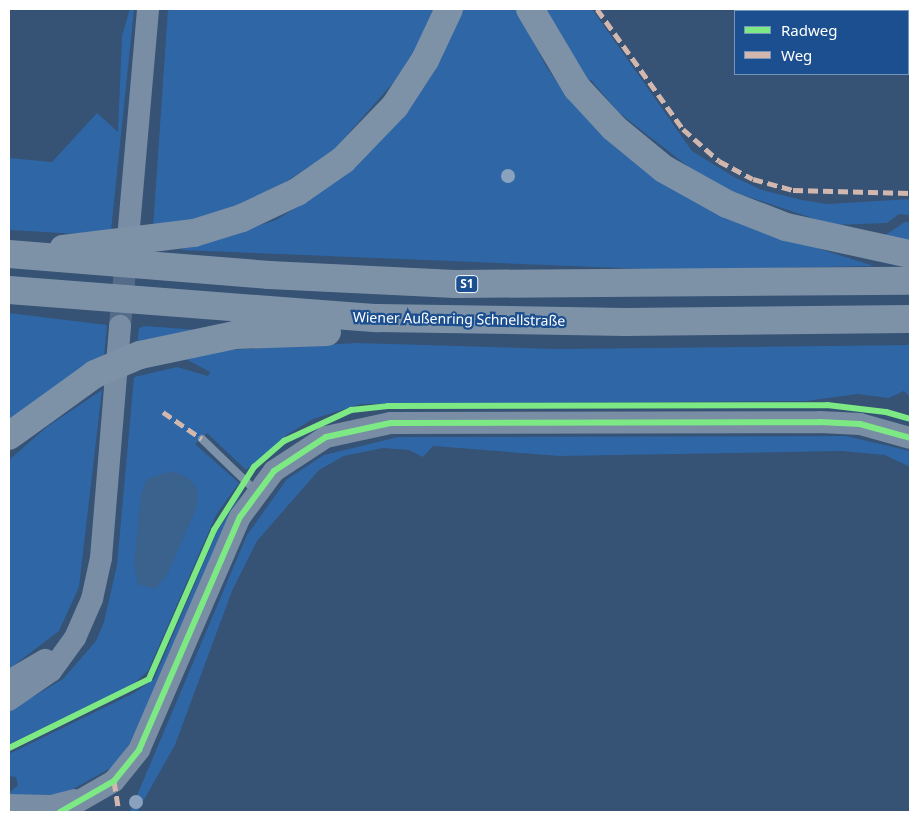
<!DOCTYPE html>
<html>
<head>
<meta charset="utf-8">
<style>
	body { margin:0 }
	#map { position:relative; width:919px; height:821px; overflow:hidden; background:#365274; font-family:"Noto Sans",sans-serif }
	div>[style] { position:absolute }
	.green>* { inset:0; background:#2f66a5 }
	.water>* { inset:0; background:#3b618d }
	.secondary-tunnel>* { height:22px; margin-top:-11px; transform-origin:0; background:repeating-linear-gradient(90deg,#546c89 0 22px,transparent 0 33px) }
	.lane>* { height:8px; margin:-4px; padding:0 4px; transform-origin:4px; border-radius:4px; background:#7d92a8 }
	.secondary>* { height:22px; margin:-11px; padding:0 11px; transform-origin:11px; border-radius:11px; background:#798da4 }
	.highway>* { height:28px; margin:-14px; padding:0 14px; transform-origin:14px; border-radius:14px; background:#7e92a7 }
	.highway-bridge>* { height:28px; margin:-14px; padding:0 14px; transform-origin:14px; border-radius:14px; background:#7e92a7 }
	.quiet>* { height:5px; margin-top:-2.5px; transform-origin:0; background:repeating-linear-gradient(90deg,#d1b7ad 0 10px,transparent 0 15px) }
	.cycleway>* { height:6px; margin:-3px; padding:0 3px; transform-origin:3px; border-radius:3px; background:#7ce984 }
	.trees>* { width:14px; height:14px; margin:-7px; border-radius:50%; background:#8aa2be }
	span { translate:-50% -50%; white-space:nowrap; text-align:center; line-height:1.15; -webkit-text-stroke:4.5px #1b4f8f; paint-order:stroke }
	.shield-label span { padding:1px 4px; background:#1b4f8f; border:1px solid; border-radius:4px; -webkit-text-stroke-width:0 }
	.shield-label { font-size:12px; color:#fff; font-weight:700 }
	.street-label { font-size:14px; color:#fff }
	.frame { position:absolute; inset:0; border:10px solid #fff; pointer-events:none }
	.legend { position:absolute; left:734px; top:10px; width:175px; height:65px; box-sizing:border-box; background:#1b4f8f; border:1px solid #7695bc; margin:0; padding:6px 9px; list-style:none; font-size:15px; color:#fff }
	.legend li { display:flex; align-items:center; gap:10px; height:25px }
	.legend b { width:25px; border:1px solid #7695bc }
</style>
</head>
<body>
<div id="map">
	<div class="green">
		<div style="clip-path:polygon(130px 9px,134px 9px,111px 231px,79px 234px,9px 230px,9px 158px,52px 162px,97px 113px,118px 132px,122px 36px)"></div>
		<div style="clip-path:polygon(168px 9px,439px 9px,415px 58px,333px 151px,270px 192px,212px 216px,153px 228px)"></div>
		<div style="clip-path:polygon(463px 9px,517px 9px,547px 68px,574px 105px,785px 238px,874px 266px,670px 270px,180px 250px,276px 220px,314px 197px,434px 71px)"></div>
		<div style="clip-path:polygon(543px 9px,592px 9px,692px 151px,734px 177px,762px 190px,802px 200px,828px 204px,910px 199px,910px 215px,899px 214px,887px 223px,833px 225px,734px 192px,690px 168px,618px 112px,591px 80px,587px 82px)"></div>
		<div style="clip-path:polygon(905px 222px,910px 222px,910px 243px,882px 237px)"></div>
		<div style="clip-path:polygon(9px 313px,107px 325px,104px 358px,9px 425px)"></div>
		<div style="clip-path:polygon(139px 328px,145px 326px,198px 330px,137px 345px)"></div>
		<div style="clip-path:polygon(357px 343px,558px 349px,910px 345px,910px 397px,904px 391px,889px 398px,858px 394px,806px 401px,361px 404px,313px 419px,288px 434px,246px 470px,207px 433px,195px 444px,239px 483px,216px 515px,148px 671px,132px 685px,9px 744px,9px 711px,63px 679px,96px 641px,104px 622px,117px 565px,134px 377px,177px 367px,208px 376px,210px 372px,182px 357px,227px 350px)"></div>
		<div style="clip-path:polygon(102px 390px,79px 587px,59px 631px,9px 669px,9px 460px,48px 426px)"></div>
		<div style="clip-path:polygon(846px 436px,910px 451px,910px 467px,885px 455px,842px 451px,559px 456px,433px 446px,423px 457px,409px 450px,383px 448px,344px 456px,319px 470px,257px 541px,232px 591px,175px 745px,137px 812px,130px 812px,247px 535px,287px 479px,324px 455px,398px 437px)"></div>
		<div style="clip-path:polygon(241px 494px,140px 729px,114px 766px,66px 793px,9px 800px,9px 793px,18px 785px,16px 777px,9px 776px,9px 754px,134px 693px,154px 679px,217px 532px)"></div>
	</div>
	<div class="water">
		<div style="clip-path:polygon(172px 471px,187px 477px,197px 488px,197px 507px,167px 575px,155px 589px,138px 584px,134px 565px,141px 495px,147px 479px)"></div>
	</div>
	<div class="secondary-tunnel">
		<div style="left:120px;top:326px;width:79px;rotate:-84.9deg"></div>
	</div>
	<div class="lane">
		<div style="left:202px;top:439px;width:75px;rotate:43.9deg"></div>
	</div>
	<div class="secondary">
		<div style="left:129px;top:227px;width:219px;rotate:-85deg"></div>
		<div style="left:9px;top:681px;width:42px;rotate:-30.3deg"></div>
		<div style="left:9px;top:700px;width:51px;rotate:-34.6deg"></div>
		<div style="left:51px;top:671px;width:41px;rotate:-54deg"></div>
		<div style="left:75px;top:638px;width:43px;rotate:-66.4deg"></div>
		<div style="left:92px;top:599px;width:42px;rotate:-77.6deg"></div>
		<div style="left:101px;top:558px;width:233px;rotate:-85.3deg"></div>
		<div style="left:9px;top:805px;width:43px;rotate:1.3deg"></div>
		<div style="left:52px;top:806px;width:23px;rotate:-15deg"></div>
		<div style="left:60px;top:812px;width:62px;rotate:-29.9deg"></div>
		<div style="left:114px;top:781px;width:40px;rotate:-51deg"></div>
		<div style="left:139px;top:750px;width:254px;rotate:-66.6deg"></div>
		<div style="left:240px;top:517px;width:57px;rotate:-53.5deg"></div>
		<div style="left:274px;top:471px;width:62px;rotate:-33.2deg"></div>
		<div style="left:326px;top:437px;width:66px;rotate:-12.2deg"></div>
		<div style="left:391px;top:423px;width:429px;rotate:-0.1deg"></div>
		<div style="left:820px;top:422px;width:40px;rotate:2.9deg"></div>
		<div style="left:860px;top:424px;width:52px;rotate:15.6deg"></div>
	</div>
	<div class="highway">
		<div style="left:530px;top:9px;width:92px;rotate:59.3deg"></div>
		<div style="left:577px;top:88px;width:54px;rotate:47.2deg"></div>
		<div style="left:614px;top:128px;width:65px;rotate:39.4deg"></div>
		<div style="left:664px;top:169px;width:72px;rotate:29.1deg"></div>
		<div style="left:727px;top:204px;width:63px;rotate:21.3deg"></div>
		<div style="left:786px;top:227px;width:127px;rotate:12.3deg"></div>
		<div style="left:63px;top:249px;width:132px;rotate:-7deg"></div>
		<div style="left:194px;top:233px;width:50px;rotate:-17.4deg"></div>
		<div style="left:242px;top:218px;width:61px;rotate:-25.3deg"></div>
		<div style="left:297px;top:192px;width:56px;rotate:-34.8deg"></div>
		<div style="left:343px;top:160px;width:75px;rotate:-46.1deg"></div>
		<div style="left:395px;top:106px;width:55px;rotate:-56.9deg"></div>
		<div style="left:425px;top:60px;width:56px;rotate:-64.8deg"></div>
		<div style="left:9px;top:254px;width:261px;rotate:4.6deg"></div>
		<div style="left:269px;top:275px;width:186px;rotate:2.8deg"></div>
		<div style="left:455px;top:284px;width:455px;rotate:-0.4deg"></div>
		<div style="left:9px;top:290px;width:369px;rotate:4.4deg"></div>
		<div style="left:377px;top:318px;width:248px;rotate:0.9deg"></div>
		<div style="left:625px;top:322px;width:285px;rotate:-0.6deg"></div>
		<div style="left:140px;top:355px;width:97px;rotate:-11.9deg"></div>
		<div style="left:235px;top:335px;width:92px;rotate:-1.9deg"></div>
		<div style="left:9px;top:436px;width:106px;rotate:-35.8deg"></div>
	</div>
	<div class="highway-bridge">
		<div style="left:95px;top:374px;width:49px;rotate:-22.9deg"></div>
	</div>
	<div class="quiet">
		<div style="left:597px;top:9px;width:148px;rotate:54.4deg"></div>
		<div style="left:683px;top:129px;width:48px;rotate:41.6deg"></div>
		<div style="left:719px;top:161px;width:38px;rotate:28deg"></div>
		<div style="left:753px;top:179px;width:41px;rotate:15.4deg"></div>
		<div style="left:793px;top:190px;width:117px;rotate:1.5deg"></div>
		<div style="left:163px;top:412px;width:47px;rotate:34.7deg"></div>
		<div style="left:114px;top:781px;width:31px;rotate:81deg"></div>
	</div>
	<div class="cycleway">
		<div style="left:9px;top:748px;width:156px;rotate:-26.2deg"></div>
		<div style="left:149px;top:679px;width:163px;rotate:-66.4deg"></div>
		<div style="left:214px;top:530px;width:75px;rotate:-57.6deg"></div>
		<div style="left:254px;top:467px;width:40px;rotate:-41deg"></div>
		<div style="left:284px;top:441px;width:74px;rotate:-24.8deg"></div>
		<div style="left:351px;top:410px;width:37px;rotate:-6deg"></div>
		<div style="left:388px;top:406px;width:439px;rotate:-0.1deg"></div>
		<div style="left:827px;top:405px;width:59px;rotate:6.8deg"></div>
		<div style="left:886px;top:412px;width:25px;rotate:16deg"></div>
		<div style="left:60px;top:812px;width:62px;rotate:-29.9deg"></div>
		<div style="left:114px;top:781px;width:40px;rotate:-51deg"></div>
		<div style="left:139px;top:750px;width:254px;rotate:-66.6deg"></div>
		<div style="left:240px;top:517px;width:57px;rotate:-53.5deg"></div>
		<div style="left:274px;top:471px;width:62px;rotate:-33.2deg"></div>
		<div style="left:326px;top:437px;width:66px;rotate:-12.2deg"></div>
		<div style="left:391px;top:423px;width:429px;rotate:-0.1deg"></div>
		<div style="left:820px;top:422px;width:40px;rotate:2.9deg"></div>
		<div style="left:860px;top:424px;width:52px;rotate:15.6deg"></div>
	</div>
	<div class="trees">
		<div style="left:508px;top:176px"></div>
		<div style="left:136px;top:802px"></div>
	</div>
	<div class="shield-label">
		<span style="left:467px;top:284px">S1</span>
	</div>
	<div class="street-label">
		<span style="left:459px;top:319px;rotate:1deg">Wiener Außenring Schnellstraße</span>
	</div>
	<div class="frame"></div>
	<ul class="legend">
	<li><b style="height:6px;background:#7ce984"></b>Radweg</li>
	<li><b style="height:6px;background:#d1b7ad"></b>Weg</li>
	</ul>
</div>
</body>
</html>
